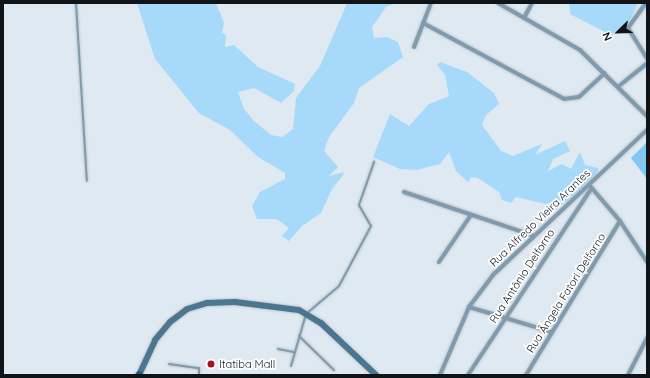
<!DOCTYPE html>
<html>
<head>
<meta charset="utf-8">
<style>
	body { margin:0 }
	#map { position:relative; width:650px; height:378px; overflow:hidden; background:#dee9f1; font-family:Quicksand,sans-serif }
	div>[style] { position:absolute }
	.green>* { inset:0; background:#a6d9fa }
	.building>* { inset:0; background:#84c8f2 }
	.roads { filter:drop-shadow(0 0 1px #bdc7ce) drop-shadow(0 0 1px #bdc7ce) }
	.service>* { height:2px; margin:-1px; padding:0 1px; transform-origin:1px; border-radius:1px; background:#7f9bad }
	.minor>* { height:4px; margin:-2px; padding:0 2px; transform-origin:2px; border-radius:2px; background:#7f9bad }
	.secondary>* { height:6px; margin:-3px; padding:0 3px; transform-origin:3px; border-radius:3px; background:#4c7690 }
	.primary>* { height:7px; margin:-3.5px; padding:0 3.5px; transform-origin:3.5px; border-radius:3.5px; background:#235b7b }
	.dots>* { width:11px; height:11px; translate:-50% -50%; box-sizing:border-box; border:2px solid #fff; border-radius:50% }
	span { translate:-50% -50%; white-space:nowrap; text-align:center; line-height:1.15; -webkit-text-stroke:3.5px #fff; paint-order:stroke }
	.street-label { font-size:11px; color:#101417 }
	.poi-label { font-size:11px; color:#101417 }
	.left { translate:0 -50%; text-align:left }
	.frame { position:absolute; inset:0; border:4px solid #101417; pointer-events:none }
	.north { position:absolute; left:598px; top:12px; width:40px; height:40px; -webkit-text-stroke:3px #fff; paint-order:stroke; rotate:247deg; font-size:11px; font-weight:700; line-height:16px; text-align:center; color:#101417 }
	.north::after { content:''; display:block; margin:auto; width:14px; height:18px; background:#101417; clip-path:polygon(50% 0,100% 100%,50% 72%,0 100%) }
</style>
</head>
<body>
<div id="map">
	<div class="green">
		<div style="clip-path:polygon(137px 3px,216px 3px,224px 23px,222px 33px,226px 35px,225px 47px,234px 45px,258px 67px,295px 84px,294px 91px,281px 103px,254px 88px,238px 92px,244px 109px,254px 121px,271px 135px,282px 137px,293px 129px,296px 98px,320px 66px,347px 3px,396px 3px,386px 7px,372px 27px,374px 38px,387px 37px,398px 42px,403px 57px,359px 88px,354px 103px,329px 137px,324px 151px,338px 167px,329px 176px,344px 172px,343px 175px,332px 189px,321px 213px,302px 226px,289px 241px,282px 236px,289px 228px,277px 219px,257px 219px,252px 206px,260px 192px,285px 179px,285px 173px,258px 157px,230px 130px,199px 113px,155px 59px)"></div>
		<div style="clip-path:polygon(569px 3px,636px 3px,637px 5px,629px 23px,611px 35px,570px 14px)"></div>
		<div style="clip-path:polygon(440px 62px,467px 72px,494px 93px,499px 104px,486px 115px,482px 125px,501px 151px,513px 156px,542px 144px,535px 155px,565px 141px,570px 151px,553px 159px,548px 171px,562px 164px,571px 169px,580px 152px,585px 165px,598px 168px,597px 179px,544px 218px,560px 202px,546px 204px,516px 197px,511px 203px,502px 200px,499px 192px,478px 178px,471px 177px,468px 182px,456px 171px,449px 152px,440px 164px,416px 170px,400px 169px,373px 157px,390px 114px,409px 126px,429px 104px,449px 96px,445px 75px,437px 65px)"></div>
	</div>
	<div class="building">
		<div style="clip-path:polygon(647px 142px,647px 179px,631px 158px)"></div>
	</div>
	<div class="roads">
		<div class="service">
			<div style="left:76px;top:3px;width:178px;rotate:86.5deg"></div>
			<div style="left:299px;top:336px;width:49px;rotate:44.2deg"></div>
			<div style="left:278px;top:349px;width:16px;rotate:11deg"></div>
			<div style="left:169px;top:364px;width:30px;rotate:8deg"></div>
			<div style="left:199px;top:368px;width:7px;rotate:90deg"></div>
			<div style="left:291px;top:366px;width:54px;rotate:-73.9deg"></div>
			<div style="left:306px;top:314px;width:43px;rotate:-40.3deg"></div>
			<div style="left:339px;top:286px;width:68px;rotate:-61.9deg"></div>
			<div style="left:371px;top:226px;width:24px;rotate:-120deg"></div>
			<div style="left:359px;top:205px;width:46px;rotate:-70.8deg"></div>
		</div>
		<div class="minor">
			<div style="left:498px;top:3px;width:95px;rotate:29.8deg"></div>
			<div style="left:580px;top:50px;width:94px;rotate:44.6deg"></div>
			<div style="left:646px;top:3px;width:31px;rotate:126deg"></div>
			<div style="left:628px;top:28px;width:36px;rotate:58deg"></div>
			<div style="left:524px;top:18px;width:17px;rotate:-62deg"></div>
			<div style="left:423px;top:23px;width:160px;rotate:28.3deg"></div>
			<div style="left:564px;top:99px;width:15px;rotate:-8deg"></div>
			<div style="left:579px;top:97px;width:35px;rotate:-43deg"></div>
			<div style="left:414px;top:47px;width:47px;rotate:-68.9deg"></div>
			<div style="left:619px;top:86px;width:36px;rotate:-39deg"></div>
			<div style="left:590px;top:186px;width:46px;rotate:49.4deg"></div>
			<div style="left:620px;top:221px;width:49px;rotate:56.6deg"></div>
			<div style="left:404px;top:192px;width:135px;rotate:18.6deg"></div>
			<div style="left:439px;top:262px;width:57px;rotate:-55.8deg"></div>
			<div style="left:469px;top:307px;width:87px;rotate:16.8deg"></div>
			<div style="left:440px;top:375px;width:74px;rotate:-66.9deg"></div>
			<div style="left:469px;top:307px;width:40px;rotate:-53deg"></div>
			<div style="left:493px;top:275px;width:212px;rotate:-43.3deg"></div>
			<div style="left:468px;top:375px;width:224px;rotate:-56.5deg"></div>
			<div style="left:526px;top:375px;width:180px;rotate:-58.6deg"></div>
			<div style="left:628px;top:375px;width:42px;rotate:-62.8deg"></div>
		</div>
		<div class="secondary">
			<div style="left:139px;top:375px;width:38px;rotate:-65deg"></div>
			<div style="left:155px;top:340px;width:23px;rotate:-50deg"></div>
			<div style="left:170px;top:322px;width:21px;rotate:-37deg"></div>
			<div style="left:187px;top:309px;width:21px;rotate:-17deg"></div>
			<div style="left:207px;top:303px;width:28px;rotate:-2deg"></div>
			<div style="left:235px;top:302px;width:64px;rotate:7.1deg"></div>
			<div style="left:299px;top:310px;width:26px;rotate:31deg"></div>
			<div style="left:321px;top:323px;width:76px;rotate:43.4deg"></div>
		</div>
		<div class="primary">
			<div style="left:138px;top:375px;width:1px;rotate:-45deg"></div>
		</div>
	</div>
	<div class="dots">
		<div style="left:211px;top:364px;background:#a71118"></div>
	</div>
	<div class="street-label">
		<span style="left:540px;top:218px;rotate:-44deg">Rua Alfredo Vieira Arantes</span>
		<span style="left:522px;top:276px;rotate:-57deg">Rua Antônio Delforno</span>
		<span style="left:566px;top:293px;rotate:-58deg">Rua Ângela Fatori Delforno</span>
	</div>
	<div class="poi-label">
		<span class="left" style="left:219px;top:364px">Itatiba Mall</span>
	</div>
	<div class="frame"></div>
	<div class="north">N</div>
</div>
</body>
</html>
